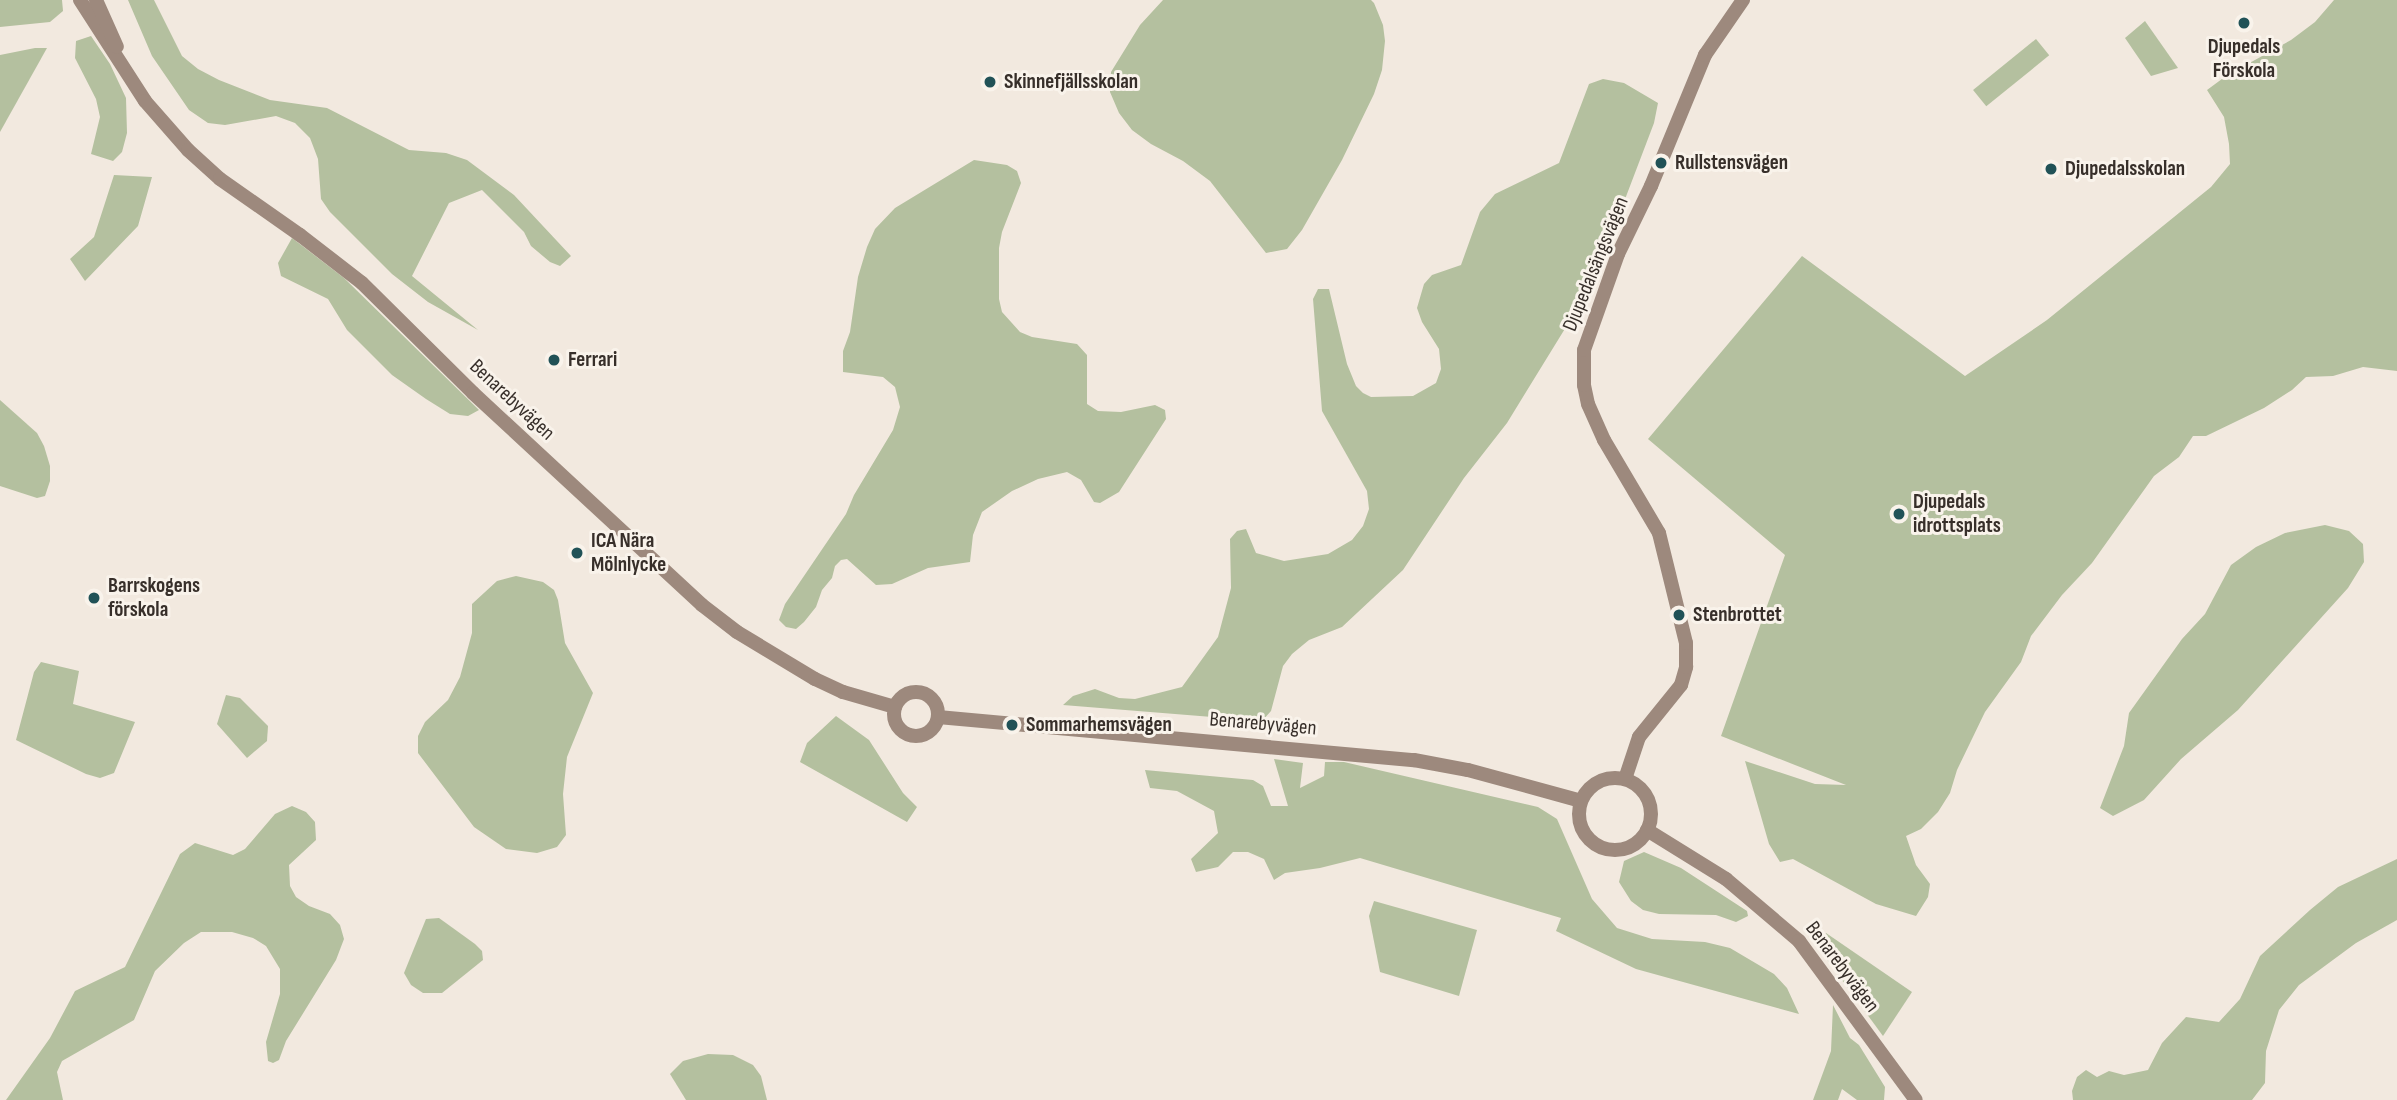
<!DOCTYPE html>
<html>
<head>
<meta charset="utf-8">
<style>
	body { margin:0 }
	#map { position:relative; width:2397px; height:1100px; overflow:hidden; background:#f2e9df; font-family:"Sofia Sans Condensed",sans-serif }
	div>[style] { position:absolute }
	.green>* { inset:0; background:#b4c09f; transform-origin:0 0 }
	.secondary>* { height:14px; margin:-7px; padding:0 7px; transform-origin:7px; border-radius:7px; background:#9d897d }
	.secondary>.ring { margin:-7px; padding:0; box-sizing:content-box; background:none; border:14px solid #9d897d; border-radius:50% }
	.dots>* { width:19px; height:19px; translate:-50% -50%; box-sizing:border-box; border:4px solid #f9f3eb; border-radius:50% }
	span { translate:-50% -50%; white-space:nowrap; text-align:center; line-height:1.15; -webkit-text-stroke:6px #f9f3eb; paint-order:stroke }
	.poi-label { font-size:21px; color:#372f2a; font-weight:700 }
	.left { translate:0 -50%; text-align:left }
	.street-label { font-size:21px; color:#372f2a }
</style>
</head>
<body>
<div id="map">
	<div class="green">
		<div style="clip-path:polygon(0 0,62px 0,63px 11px,50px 22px,0 27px)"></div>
		<div style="clip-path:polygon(128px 0,154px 0,182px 56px,198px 69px,219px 80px,270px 100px,327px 108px,409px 150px,446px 153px,467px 160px,514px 195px,571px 256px,560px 266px,550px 262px,531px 246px,524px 232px,482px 190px,449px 203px,412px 276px,478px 330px,428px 302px,392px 274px,330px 212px,321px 199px,318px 159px,310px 138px,295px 123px,276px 116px,225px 125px,208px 123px,189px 110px,152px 56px)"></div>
		<div style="clip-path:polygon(1163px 0,1371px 0,1374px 3px,1383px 25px,1385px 41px,1382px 70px,1374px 94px,1342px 160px,1302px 230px,1287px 249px,1266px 253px,1210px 181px,1183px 161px,1151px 144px,1132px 130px,1119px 113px,1110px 92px,1111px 72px,1140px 25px)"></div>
		<div style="clip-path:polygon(2334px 0,2397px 0,2397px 371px,2363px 367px,2333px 376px,2306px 377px,2292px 390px,2264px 408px,2206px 436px,2193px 436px,2179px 457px,2154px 476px,2092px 563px,2062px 595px,2031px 636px,2021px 662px,1985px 712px,1957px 770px,1950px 793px,1938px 812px,1921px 829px,1906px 836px,1916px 865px,1930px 884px,1928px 897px,1916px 916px,1876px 904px,1793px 859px,1780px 862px,1769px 844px,1745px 761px,1815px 784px,1846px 785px,1721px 736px,1785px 555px,1648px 439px,1802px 256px,1965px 376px,2047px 320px,2211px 187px,2230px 164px,2229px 144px,2224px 117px,2207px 90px,2226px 76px,2291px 40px,2315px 22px)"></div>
		<div style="clip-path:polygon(2145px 21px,2178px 68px,2151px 76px,2125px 38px)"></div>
		<div style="clip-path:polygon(91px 36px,110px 64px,126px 98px,127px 133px,122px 152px,113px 161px,91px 154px,100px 117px,96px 99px,75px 58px,76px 41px)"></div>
		<div style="left:2036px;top:39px;width:21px;height:81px;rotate:51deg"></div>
		<div style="clip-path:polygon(35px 48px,47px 48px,0 132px,0 55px)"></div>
		<div style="clip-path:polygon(1603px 79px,1624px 83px,1658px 103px,1654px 123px,1611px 236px,1582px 301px,1507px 423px,1464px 478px,1403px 570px,1342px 627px,1309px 640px,1292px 654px,1283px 666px,1271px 711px,1262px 721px,1063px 705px,1073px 696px,1095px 689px,1119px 698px,1135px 699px,1182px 687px,1218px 637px,1231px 588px,1230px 539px,1237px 531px,1246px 529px,1256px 553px,1284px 561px,1328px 554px,1352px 540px,1363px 526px,1369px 509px,1367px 491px,1322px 411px,1313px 299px,1318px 289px,1329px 289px,1347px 364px,1356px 386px,1363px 393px,1371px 397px,1413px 396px,1436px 383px,1441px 369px,1439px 349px,1422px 322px,1417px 308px,1424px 284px,1432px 275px,1461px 265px,1480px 212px,1495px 194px,1559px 163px,1589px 84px)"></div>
		<div style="clip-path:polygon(974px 160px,1007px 165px,1017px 171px,1021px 183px,1002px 232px,999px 248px,999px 299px,1002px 312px,1020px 332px,1032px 337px,1077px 344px,1087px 355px,1087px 404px,1098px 411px,1121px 412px,1155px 405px,1165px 410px,1166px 419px,1119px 492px,1100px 503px,1094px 502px,1081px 480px,1067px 472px,1038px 479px,1012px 491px,982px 512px,973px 535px,970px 562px,928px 568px,892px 584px,876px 585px,847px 559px,841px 560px,835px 566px,832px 578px,822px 590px,816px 607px,804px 622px,796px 629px,786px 627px,779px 620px,785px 604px,846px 514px,854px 495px,893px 430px,900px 407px,895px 387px,883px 377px,843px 372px,843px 351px,850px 332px,858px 277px,867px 247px,875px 229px,895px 208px)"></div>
		<div style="clip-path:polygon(114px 175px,152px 177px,138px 226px,85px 281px,70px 259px,94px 237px)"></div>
		<div style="clip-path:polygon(292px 238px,344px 278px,479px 410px,468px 416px,450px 414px,426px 399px,392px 375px,347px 330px,328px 299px,281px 276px,278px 263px)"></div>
		<div style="clip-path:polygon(0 400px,37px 433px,44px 446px,50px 466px,50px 481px,45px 496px,37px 498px,0 486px)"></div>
		<div style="clip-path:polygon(2325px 525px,2349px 531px,2363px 544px,2364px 562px,2348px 588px,2238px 710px,2181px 759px,2144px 800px,2113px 816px,2100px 808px,2124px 746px,2129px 713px,2182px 639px,2205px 614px,2231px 565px,2256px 547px,2285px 533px)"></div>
		<div style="clip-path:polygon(516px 576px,543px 582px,554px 590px,558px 600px,565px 643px,593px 693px,567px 757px,563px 794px,566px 835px,557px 847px,537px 853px,506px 849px,474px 827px,418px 753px,418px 736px,425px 722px,448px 700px,460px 677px,472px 633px,472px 604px,497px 581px)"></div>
		<div style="clip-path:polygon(41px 662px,79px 671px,73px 704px,135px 722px,114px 773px,100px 778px,86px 774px,16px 740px,34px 672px)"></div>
		<div style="clip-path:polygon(226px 695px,240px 698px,268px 726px,267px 741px,247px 758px,217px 724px)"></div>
		<div style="clip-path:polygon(836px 716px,869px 740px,903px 793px,917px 807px,907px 822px,800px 762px,807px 743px)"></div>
		<div style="clip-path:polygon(1274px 759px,1303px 763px,1300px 788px,1324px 776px,1325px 762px,1344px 762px,1538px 807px,1557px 819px,1592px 899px,1617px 928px,1652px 939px,1705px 942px,1730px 948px,1774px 974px,1787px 988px,1799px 1014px,1636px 969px,1556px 931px,1561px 918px,1360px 858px,1320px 868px,1285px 873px,1274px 880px,1264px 859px,1248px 852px,1233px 852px,1218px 867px,1196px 872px,1191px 859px,1218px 833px,1214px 811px,1177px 791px,1150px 788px,1145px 770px,1253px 780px,1263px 786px,1271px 806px,1288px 806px)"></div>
		<div style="clip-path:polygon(292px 806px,306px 812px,315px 822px,316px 840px,289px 865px,290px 886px,296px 897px,309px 906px,330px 914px,340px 925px,344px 939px,336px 960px,286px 1041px,279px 1060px,273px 1063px,268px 1061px,266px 1042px,280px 994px,280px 969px,266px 946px,253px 938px,232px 932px,201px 932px,184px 943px,155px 971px,134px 1020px,62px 1061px,57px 1072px,63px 1100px,6px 1100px,50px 1038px,75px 991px,125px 967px,180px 854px,195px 843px,233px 855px,245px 849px,275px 814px)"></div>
		<div style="clip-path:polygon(1644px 852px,1681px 868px,1747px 911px,1748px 916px,1736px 922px,1716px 915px,1659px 914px,1643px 910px,1631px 901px,1619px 882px,1624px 861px)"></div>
		<div style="clip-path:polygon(2397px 859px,2397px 920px,2356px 943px,2299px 985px,2279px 1010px,2266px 1051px,2265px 1083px,2252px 1100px,2073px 1100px,2072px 1091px,2077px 1077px,2086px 1070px,2097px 1077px,2109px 1071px,2124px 1075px,2148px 1070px,2162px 1043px,2186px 1017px,2219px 1022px,2240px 999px,2260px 956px,2310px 910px,2338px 887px)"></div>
		<div style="clip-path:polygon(1374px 901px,1477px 930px,1459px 996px,1380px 972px,1369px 916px)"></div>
		<div style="clip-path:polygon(439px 918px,475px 944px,482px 951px,483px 960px,442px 993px,423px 993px,411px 985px,404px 973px,426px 919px)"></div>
		<div style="clip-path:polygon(1826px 933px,1912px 992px,1883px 1036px,1828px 961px,1823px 951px)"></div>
		<div style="clip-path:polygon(1833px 1005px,1850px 1038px,1859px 1045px,1885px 1087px,1884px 1100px,1857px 1100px,1842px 1089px,1838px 1100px,1813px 1100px,1831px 1051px)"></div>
		<div style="clip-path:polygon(708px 1054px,733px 1055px,753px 1065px,761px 1076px,767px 1100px,686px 1100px,670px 1074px,683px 1061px)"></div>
	</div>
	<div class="secondary">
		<div style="left:80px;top:0;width:120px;rotate:57.2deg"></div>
		<div style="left:145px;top:101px;width:65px;rotate:48.7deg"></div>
		<div style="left:188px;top:150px;width:43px;rotate:42.2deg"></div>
		<div style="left:220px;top:179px;width:98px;rotate:35deg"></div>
		<div style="left:300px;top:235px;width:78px;rotate:37.7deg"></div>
		<div style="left:362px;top:283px;width:156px;rotate:44.7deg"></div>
		<div style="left:473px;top:393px;width:312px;rotate:42.8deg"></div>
		<div style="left:702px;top:605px;width:44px;rotate:37.6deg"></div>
		<div style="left:737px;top:632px;width:91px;rotate:31.1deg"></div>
		<div style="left:815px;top:679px;width:31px;rotate:25deg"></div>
		<div style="left:843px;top:692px;width:54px;rotate:16.1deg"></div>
		<div style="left:96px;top:0;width:51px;rotate:65.9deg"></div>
		<div class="ring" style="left:894px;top:692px;width:30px;height:30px"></div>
		<div style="left:938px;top:717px;width:478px;rotate:5.2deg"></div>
		<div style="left:1414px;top:760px;width:55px;rotate:10.5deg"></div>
		<div style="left:1468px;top:770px;width:117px;rotate:15.3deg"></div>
		<div class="ring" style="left:1579px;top:778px;width:58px;height:58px"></div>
		<div style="left:1625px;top:779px;width:44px;rotate:-71.6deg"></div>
		<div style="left:1639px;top:737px;width:67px;rotate:-51.1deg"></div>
		<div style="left:1681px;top:685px;width:19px;rotate:-74deg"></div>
		<div style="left:1686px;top:667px;width:24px;rotate:-90deg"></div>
		<div style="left:1686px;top:643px;width:113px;rotate:-103.8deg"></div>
		<div style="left:1659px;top:533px;width:108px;rotate:-120.6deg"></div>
		<div style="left:1604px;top:440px;width:39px;rotate:-114deg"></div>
		<div style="left:1588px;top:404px;width:19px;rotate:-102deg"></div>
		<div style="left:1584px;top:385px;width:35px;rotate:-90deg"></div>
		<div style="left:1584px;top:350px;width:102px;rotate:-70.5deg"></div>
		<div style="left:1618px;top:254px;width:76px;rotate:-64.1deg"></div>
		<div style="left:1651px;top:186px;width:142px;rotate:-67.6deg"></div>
		<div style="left:1705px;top:55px;width:67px;rotate:-55.4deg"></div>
		<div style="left:1647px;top:830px;width:93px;rotate:31.8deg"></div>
		<div style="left:1726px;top:879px;width:96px;rotate:40.3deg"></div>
		<div style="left:1799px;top:941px;width:197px;rotate:53.7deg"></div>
	</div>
	<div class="dots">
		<div style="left:2244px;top:23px;background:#215257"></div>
		<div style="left:990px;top:82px;background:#215257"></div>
		<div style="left:1661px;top:163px;background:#215257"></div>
		<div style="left:2051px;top:169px;background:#215257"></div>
		<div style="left:554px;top:360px;background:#215257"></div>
		<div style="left:1899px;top:514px;background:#215257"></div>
		<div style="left:577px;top:553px;background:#215257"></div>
		<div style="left:94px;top:598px;background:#215257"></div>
		<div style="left:1679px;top:615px;background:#215257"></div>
		<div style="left:1012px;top:725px;background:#215257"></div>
	</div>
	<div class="poi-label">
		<span style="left:2244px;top:59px">Djupedals<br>Förskola</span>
		<span class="left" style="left:1004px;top:82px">Skinnefjällsskolan</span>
		<span class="left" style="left:1675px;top:163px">Rullstensvägen</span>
		<span class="left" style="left:2065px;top:169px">Djupedalsskolan</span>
		<span class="left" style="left:568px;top:360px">Ferrari</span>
		<span class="left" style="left:1913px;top:514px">Djupedals<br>idrottsplats</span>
		<span class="left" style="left:591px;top:553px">ICA Nära<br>Mölnlycke</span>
		<span class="left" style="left:108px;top:598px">Barrskogens<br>förskola</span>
		<span class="left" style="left:1693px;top:615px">Stenbrottet</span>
		<span class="left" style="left:1026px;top:725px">Sommarhemsvägen</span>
	</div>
	<div class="street-label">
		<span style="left:1596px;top:264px;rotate:-68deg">Djupedalsängsvägen</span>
		<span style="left:512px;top:400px;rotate:43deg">Benarebyvägen</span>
		<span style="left:1263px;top:724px;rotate:5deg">Benarebyvägen</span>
		<span style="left:1842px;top:967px;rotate:53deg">Benarebyvägen</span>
	</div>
</div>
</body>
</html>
